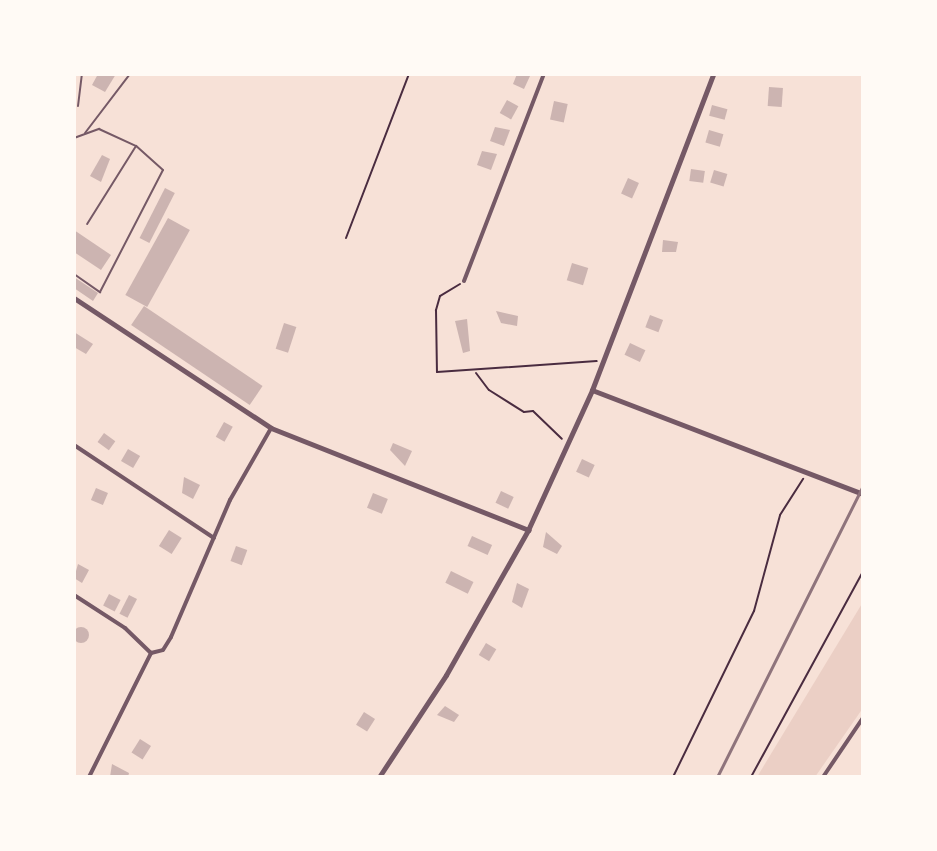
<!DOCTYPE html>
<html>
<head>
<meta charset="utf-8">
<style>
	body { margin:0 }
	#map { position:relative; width:937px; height:851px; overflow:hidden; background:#f7e1d7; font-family:Georgia,serif }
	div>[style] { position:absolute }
	.green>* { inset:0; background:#ebcfc5 }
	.building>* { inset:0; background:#ccb4b1; transform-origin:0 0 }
	.round { border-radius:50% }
	.path>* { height:2px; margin:-1px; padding:0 1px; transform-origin:1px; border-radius:1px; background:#4a2c40 }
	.service>* { height:2px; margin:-1px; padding:0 1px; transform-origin:1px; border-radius:1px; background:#755966 }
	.minor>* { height:4px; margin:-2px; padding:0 2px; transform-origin:2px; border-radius:2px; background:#755966 }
	.tertiary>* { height:5px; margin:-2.5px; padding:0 2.5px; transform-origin:2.5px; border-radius:2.5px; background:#755966 }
	.rail>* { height:3px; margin:-1.5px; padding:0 1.5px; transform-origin:1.5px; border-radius:1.5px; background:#8f747c }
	span { translate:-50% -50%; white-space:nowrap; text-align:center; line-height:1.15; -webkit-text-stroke:8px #fffaf5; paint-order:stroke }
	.frame { position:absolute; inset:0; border:76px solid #fffaf5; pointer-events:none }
</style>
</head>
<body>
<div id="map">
	<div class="green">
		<div style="clip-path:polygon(863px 602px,863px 708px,815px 777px,757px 777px)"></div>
	</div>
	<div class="building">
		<div style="clip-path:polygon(98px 74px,116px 74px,105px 92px,92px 85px)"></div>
		<div style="clip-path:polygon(517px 74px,530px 76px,524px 89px,513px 84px)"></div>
		<div style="left:769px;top:87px;width:14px;height:19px;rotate:4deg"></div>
		<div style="left:507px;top:100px;width:13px;height:15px;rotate:29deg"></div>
		<div style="left:554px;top:101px;width:14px;height:19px;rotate:12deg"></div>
		<div style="left:712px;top:105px;width:16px;height:11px;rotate:15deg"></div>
		<div style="clip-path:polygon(495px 127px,510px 130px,504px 146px,490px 141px)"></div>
		<div style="left:709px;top:130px;width:15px;height:13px;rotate:16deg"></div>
		<div style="clip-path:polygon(482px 151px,497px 154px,491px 170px,477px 165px)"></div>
		<div style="clip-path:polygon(102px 155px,110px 159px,101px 182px,90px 176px)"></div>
		<div style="left:691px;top:169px;width:14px;height:12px;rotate:8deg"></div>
		<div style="left:714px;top:170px;width:14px;height:13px;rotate:17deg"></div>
		<div style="left:628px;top:178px;width:12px;height:17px;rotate:24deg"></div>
		<div style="left:165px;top:188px;width:11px;height:56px;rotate:27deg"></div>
		<div style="left:168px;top:218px;width:25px;height:88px;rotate:29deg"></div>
		<div style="clip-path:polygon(74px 230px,111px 255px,101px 270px,74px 252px)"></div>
		<div style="clip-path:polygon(663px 240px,678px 242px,676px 252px,662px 252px)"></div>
		<div style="left:572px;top:263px;width:17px;height:18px;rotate:17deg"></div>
		<div style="clip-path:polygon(74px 277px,98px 293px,93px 301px,74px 288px)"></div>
		<div style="left:144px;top:306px;width:143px;height:23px;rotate:34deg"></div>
		<div style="clip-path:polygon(496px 311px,518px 316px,517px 326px,501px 323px)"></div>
		<div style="left:650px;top:315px;width:14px;height:13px;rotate:21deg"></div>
		<div style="clip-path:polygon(467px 319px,470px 351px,463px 353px,455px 321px)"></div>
		<div style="left:284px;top:323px;width:13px;height:27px;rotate:18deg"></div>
		<div style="clip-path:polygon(74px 332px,93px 344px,86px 354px,74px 347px)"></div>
		<div style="left:630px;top:343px;width:17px;height:13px;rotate:25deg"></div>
		<div style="left:224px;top:422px;width:10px;height:17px;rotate:29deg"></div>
		<div style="left:104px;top:433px;width:14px;height:11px;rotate:36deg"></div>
		<div style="clip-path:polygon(393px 443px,412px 451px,405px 466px,390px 450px)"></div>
		<div style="left:128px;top:449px;width:14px;height:14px;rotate:30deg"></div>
		<div style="left:582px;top:459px;width:14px;height:14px;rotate:25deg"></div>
		<div style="clip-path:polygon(184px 477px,200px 485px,193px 499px,182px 493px)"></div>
		<div style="left:96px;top:488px;width:13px;height:13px;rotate:23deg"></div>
		<div style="left:501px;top:491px;width:14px;height:13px;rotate:25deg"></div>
		<div style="left:373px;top:493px;width:16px;height:16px;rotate:22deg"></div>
		<div style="left:169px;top:530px;width:15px;height:19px;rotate:32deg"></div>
		<div style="clip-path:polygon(546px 532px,562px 546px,557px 554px,543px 547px)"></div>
		<div style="left:472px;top:536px;width:22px;height:11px;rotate:24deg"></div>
		<div style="left:236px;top:546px;width:12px;height:16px;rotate:20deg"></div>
		<div style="clip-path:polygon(78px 564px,89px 570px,82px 583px,74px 578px)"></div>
		<div style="left:451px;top:571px;width:25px;height:13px;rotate:26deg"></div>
		<div style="clip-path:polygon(517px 583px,529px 589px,522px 608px,512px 602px)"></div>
		<div style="left:109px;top:594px;width:13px;height:13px;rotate:27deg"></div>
		<div style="left:129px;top:595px;width:9px;height:21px;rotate:27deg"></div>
		<div class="round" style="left:73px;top:627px;width:16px;height:16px"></div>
		<div style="left:486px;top:643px;width:12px;height:14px;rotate:31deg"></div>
		<div style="clip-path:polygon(445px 706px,459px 715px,454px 722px,437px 715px)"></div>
		<div style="left:364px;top:712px;width:13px;height:15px;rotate:32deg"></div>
		<div style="left:140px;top:739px;width:13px;height:16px;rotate:32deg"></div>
		<div style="clip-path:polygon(112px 764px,129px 773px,128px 777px,110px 777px)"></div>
	</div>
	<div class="path">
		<div style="left:346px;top:238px;width:176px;rotate:-69deg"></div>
		<div style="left:460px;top:284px;width:23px;rotate:149deg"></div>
		<div style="left:440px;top:296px;width:15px;rotate:106deg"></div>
		<div style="left:436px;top:310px;width:62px;rotate:89.1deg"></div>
		<div style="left:437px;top:372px;width:160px;rotate:-3.9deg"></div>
		<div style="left:476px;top:373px;width:21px;rotate:53deg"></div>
		<div style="left:489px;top:390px;width:41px;rotate:32.2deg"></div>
		<div style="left:524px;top:412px;width:9px;rotate:-6deg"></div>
		<div style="left:533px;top:411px;width:40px;rotate:44deg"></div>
		<div style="left:673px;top:777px;width:185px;rotate:-64deg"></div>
		<div style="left:754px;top:611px;width:99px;rotate:-74.8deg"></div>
		<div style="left:780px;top:515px;width:43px;rotate:-57.4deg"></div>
		<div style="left:751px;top:777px;width:234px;rotate:-61.4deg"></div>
	</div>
	<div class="service">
		<div style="left:78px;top:106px;width:32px;rotate:-83deg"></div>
		<div style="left:85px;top:133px;width:74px;rotate:-52.7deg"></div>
		<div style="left:74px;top:138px;width:27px;rotate:-20deg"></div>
		<div style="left:99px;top:129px;width:41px;rotate:24.7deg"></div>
		<div style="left:136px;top:146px;width:92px;rotate:122.1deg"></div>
		<div style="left:74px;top:274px;width:32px;rotate:35deg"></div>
		<div style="left:100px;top:292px;width:137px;rotate:-62.7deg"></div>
		<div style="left:163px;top:170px;width:36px;rotate:-138deg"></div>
	</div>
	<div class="minor">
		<div style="left:464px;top:281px;width:222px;rotate:-68.9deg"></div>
		<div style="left:74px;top:445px;width:168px;rotate:33.6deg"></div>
		<div style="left:74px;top:595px;width:61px;rotate:32.9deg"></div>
		<div style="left:125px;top:628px;width:36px;rotate:44deg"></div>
		<div style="left:89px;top:777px;width:139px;rotate:-63.4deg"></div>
		<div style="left:151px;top:653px;width:12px;rotate:-14deg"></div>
		<div style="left:163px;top:650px;width:15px;rotate:-58deg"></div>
		<div style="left:171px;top:637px;width:149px;rotate:-66.7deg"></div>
		<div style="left:230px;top:500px;width:83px;rotate:-60.3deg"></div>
		<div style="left:823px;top:777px;width:71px;rotate:-55.9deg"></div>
	</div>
	<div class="tertiary">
		<div style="left:74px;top:298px;width:236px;rotate:33.4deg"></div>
		<div style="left:271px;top:428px;width:277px;rotate:21.6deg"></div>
		<div style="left:592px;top:390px;width:290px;rotate:21deg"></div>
		<div style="left:379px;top:777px;width:122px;rotate:-56.7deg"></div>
		<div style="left:446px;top:675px;width:167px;rotate:-60.5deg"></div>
		<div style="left:528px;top:530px;width:154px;rotate:-65.4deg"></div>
		<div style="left:592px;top:390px;width:338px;rotate:-69deg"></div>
	</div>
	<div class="rail">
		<div style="left:717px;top:777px;width:326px;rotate:-63.4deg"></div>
	</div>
	<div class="frame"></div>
</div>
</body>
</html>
